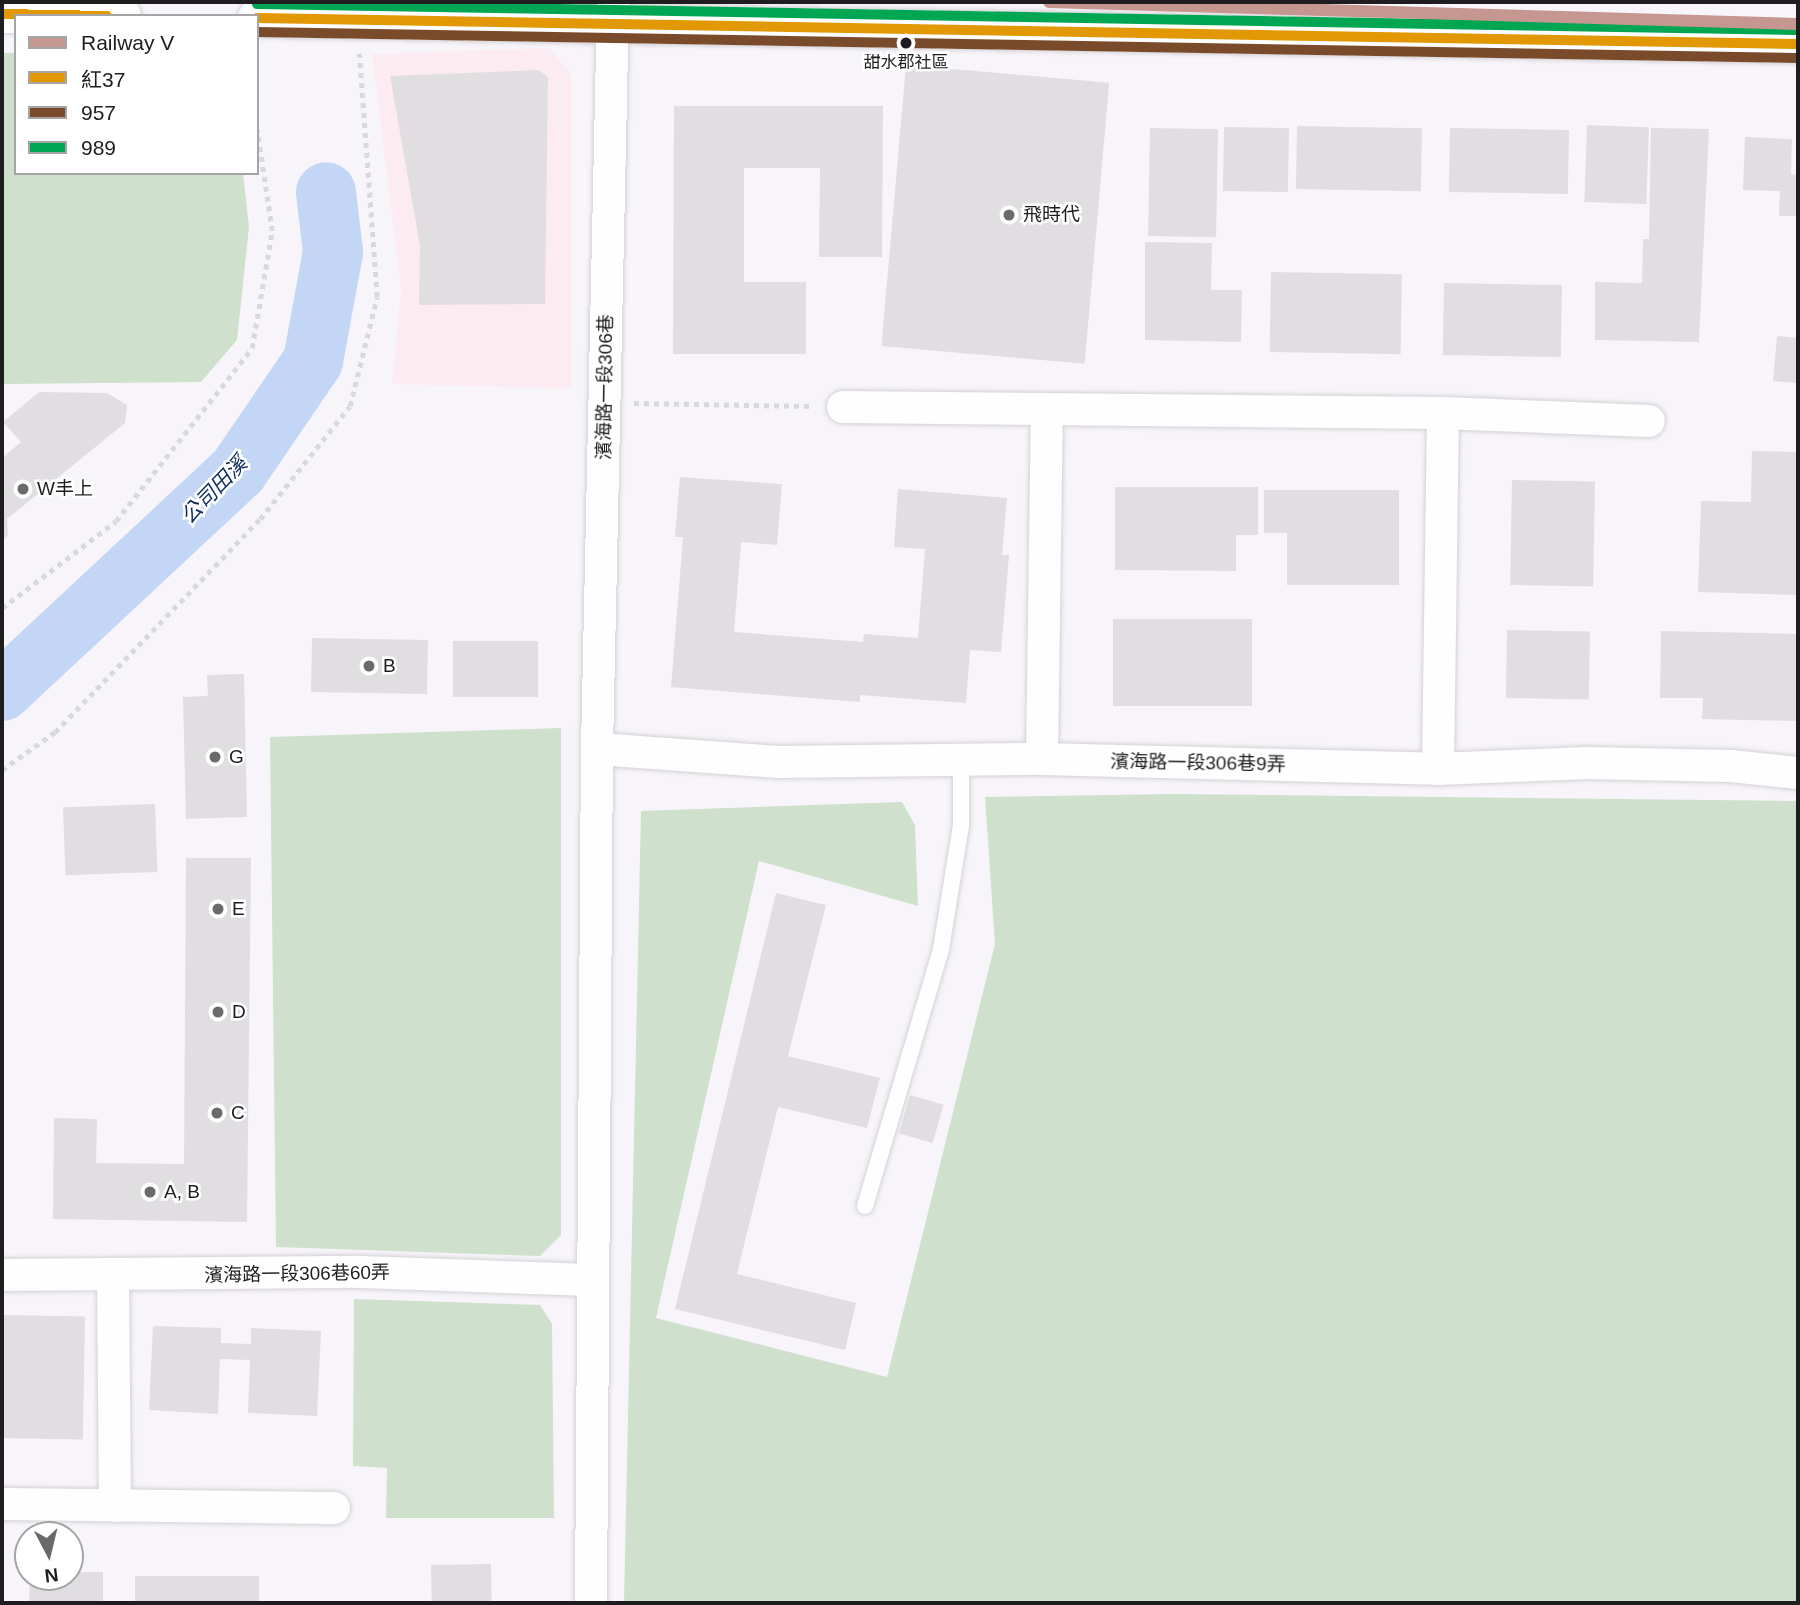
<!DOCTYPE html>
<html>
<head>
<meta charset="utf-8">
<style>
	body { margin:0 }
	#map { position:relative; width:1800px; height:1605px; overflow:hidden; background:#f8f5fa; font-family:Arial,"Noto Sans TC",sans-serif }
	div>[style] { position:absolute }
	.industrial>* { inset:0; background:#fcecf1 }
	.green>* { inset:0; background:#cfe0cc }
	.river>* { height:60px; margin:-30px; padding:0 30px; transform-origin:30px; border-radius:30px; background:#c4d6f6 }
	.building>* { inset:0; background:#e1dee2; transform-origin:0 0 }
	.path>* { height:4.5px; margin-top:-2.25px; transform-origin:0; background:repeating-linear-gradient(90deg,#d9d9da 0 5px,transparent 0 10px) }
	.roads { filter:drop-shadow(0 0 2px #d4d2d6) drop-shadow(0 0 2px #d4d2d6) }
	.service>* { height:16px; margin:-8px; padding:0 8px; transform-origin:8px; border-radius:8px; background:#fefefe }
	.minor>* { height:32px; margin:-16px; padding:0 16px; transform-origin:16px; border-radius:16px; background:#fefefe }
	.tertiary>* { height:38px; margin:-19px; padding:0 19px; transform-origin:19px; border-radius:19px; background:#fefefe }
	.bus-1>* { height:10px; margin:-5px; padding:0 5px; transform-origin:5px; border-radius:5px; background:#e19803 }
	.bus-2>* { height:10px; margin:-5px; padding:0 5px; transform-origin:5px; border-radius:5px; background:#7a4b2a }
	.bus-3>* { height:10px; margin:-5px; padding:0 5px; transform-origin:5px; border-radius:5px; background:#00a651 }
	.rail-1>* { height:12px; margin:-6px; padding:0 6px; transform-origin:6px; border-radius:6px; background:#c69690 }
	.dots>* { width:19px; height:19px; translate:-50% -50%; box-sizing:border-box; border:4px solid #fff; border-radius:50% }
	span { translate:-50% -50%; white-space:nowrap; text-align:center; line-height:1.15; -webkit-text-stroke:5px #fff; paint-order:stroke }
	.bus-label { font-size:17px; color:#1f1d20 }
	.poi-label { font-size:19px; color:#1f1d20 }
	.left { translate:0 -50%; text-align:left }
	.street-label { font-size:19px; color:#1f1d20 }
	.water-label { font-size:21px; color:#0d2b5f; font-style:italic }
	.frame { position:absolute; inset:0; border:4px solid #1f1d20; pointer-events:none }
	.legend { position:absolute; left:14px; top:14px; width:245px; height:161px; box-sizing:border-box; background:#fff; border:2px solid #a5a5a6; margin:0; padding:9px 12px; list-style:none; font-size:21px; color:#1f1d20 }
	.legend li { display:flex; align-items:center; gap:14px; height:35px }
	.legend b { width:35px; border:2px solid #a5a5a6 }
	.north { position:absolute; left:14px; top:1521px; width:70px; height:70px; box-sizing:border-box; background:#fff; border:2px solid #a5a5a6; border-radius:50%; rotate:173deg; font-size:19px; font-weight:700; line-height:28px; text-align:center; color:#1f1d20 }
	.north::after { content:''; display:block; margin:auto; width:24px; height:32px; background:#6b696c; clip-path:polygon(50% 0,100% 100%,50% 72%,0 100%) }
</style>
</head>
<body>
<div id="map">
	<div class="industrial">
		<div style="clip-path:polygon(549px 48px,571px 74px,571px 389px,392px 384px,401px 289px,372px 54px)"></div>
	</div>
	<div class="green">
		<div style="clip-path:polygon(2px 53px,16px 53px,16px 173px,243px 173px,249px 227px,237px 340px,201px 382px,2px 384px)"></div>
		<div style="clip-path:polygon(561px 728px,561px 1235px,540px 1256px,276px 1247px,270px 737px)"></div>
		<div style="clip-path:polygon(1172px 794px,1798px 801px,1798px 1603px,624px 1603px,641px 811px,902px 802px,915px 825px,918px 906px,759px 861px,656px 1318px,887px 1377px,995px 944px,985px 797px)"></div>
		<div style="clip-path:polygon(354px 1299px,540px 1305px,552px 1324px,554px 1518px,386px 1518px,387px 1468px,353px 1466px)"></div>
	</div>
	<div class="river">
		<div style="left:2px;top:691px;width:323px;rotate:-43deg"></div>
		<div style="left:238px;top:471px;width:133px;rotate:-55.7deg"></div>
		<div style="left:313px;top:361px;width:111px;rotate:-79.6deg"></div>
		<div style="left:333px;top:252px;width:60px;rotate:-96.7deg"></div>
	</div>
	<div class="building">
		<div style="left:906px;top:65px;width:204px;height:282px;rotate:5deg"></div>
		<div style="clip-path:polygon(538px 70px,548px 77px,545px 304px,419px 305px,420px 246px,390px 76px)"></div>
		<div style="clip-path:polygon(674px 106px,883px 106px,882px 257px,819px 257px,820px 168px,744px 168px,744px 282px,806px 282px,806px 354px,673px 354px)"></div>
		<div style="left:1587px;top:125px;width:62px;height:77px;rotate:2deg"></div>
		<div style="left:1297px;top:126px;width:125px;height:63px;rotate:1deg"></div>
		<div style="left:1224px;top:127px;width:65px;height:64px;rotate:1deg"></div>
		<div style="left:1150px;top:128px;width:68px;height:108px;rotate:1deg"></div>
		<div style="left:1450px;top:128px;width:119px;height:64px;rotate:1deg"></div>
		<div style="clip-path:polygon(1651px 128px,1709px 129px,1699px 342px,1595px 340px,1595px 282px,1642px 283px,1643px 239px,1649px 239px)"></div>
		<div style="clip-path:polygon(1745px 137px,1792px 139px,1791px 174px,1798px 175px,1798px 216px,1779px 216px,1780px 191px,1743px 190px)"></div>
		<div style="clip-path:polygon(1145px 242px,1212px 243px,1211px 290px,1242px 290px,1241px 342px,1145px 340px)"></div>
		<div style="left:1271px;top:272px;width:131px;height:80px;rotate:1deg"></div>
		<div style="left:1444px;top:283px;width:118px;height:72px;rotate:1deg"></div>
		<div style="clip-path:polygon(1777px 336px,1798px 338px,1798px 383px,1773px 381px)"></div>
		<div style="clip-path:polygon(39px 392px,107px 393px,127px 405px,125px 423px,7px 519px,8px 535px,2px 542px,2px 458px,21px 442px,3px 422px)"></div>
		<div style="clip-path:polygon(1752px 451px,1798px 452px,1798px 595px,1698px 592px,1701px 501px,1751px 502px)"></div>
		<div style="clip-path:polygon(680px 477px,782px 484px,777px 545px,741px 542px,734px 632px,863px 642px,864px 634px,918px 638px,925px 549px,894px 547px,898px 489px,1007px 498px,1002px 555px,1009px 555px,1001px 652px,970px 650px,966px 703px,860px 695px,860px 702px,671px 687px,683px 537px,675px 537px)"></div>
		<div style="left:1512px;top:480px;width:83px;height:105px;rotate:1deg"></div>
		<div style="clip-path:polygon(1115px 487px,1258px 487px,1258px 535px,1236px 535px,1236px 571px,1115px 570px)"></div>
		<div style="clip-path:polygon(1264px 490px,1399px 490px,1399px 585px,1287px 585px,1287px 533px,1264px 533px)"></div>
		<div style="left:1113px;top:619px;width:139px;height:87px"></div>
		<div style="left:1507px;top:630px;width:83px;height:68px;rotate:1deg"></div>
		<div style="clip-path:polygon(1661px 631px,1798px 634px,1798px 721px,1702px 719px,1703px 698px,1660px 698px)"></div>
		<div style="left:312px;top:638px;width:116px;height:54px;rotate:1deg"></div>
		<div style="left:453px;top:641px;width:85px;height:56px"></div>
		<div style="clip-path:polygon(244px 674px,247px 817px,186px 819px,183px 697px,208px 696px,207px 675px)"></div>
		<div style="left:155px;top:804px;width:68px;height:92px;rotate:88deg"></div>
		<div style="clip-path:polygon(186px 858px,251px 858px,247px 1222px,53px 1219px,54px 1118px,97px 1119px,96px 1163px,184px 1164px)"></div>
		<div style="clip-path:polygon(776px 893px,826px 905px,788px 1056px,880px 1078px,867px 1128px,778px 1107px,737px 1274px,856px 1303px,845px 1350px,675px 1309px)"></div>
		<div style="left:910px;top:1095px;width:35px;height:40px;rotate:16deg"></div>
		<div style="left:2px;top:1315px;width:83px;height:123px;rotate:1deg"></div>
		<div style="clip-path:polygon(153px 1326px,221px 1328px,221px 1343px,251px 1344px,251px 1328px,321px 1331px,317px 1416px,248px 1413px,250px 1360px,220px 1359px,218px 1414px,149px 1410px)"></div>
		<div style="left:491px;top:1564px;width:39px;height:60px;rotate:89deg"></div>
		<div style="clip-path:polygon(70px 1572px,103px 1572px,103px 1603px,29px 1603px,30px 1577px,70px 1577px)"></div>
		<div style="left:135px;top:1576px;width:124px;height:27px"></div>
	</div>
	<div class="path">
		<div style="left:634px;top:403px;width:177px;rotate:1deg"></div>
		<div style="left:2px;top:608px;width:143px;rotate:-37.3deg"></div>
		<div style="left:116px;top:521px;width:220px;rotate:-51.8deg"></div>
		<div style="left:252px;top:348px;width:119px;rotate:-80.3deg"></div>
		<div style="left:272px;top:231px;width:102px;rotate:-98.4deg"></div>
		<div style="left:2px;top:770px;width:65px;rotate:-35.6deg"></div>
		<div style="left:55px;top:732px;width:296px;rotate:-46.1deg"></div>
		<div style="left:260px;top:519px;width:144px;rotate:-51.5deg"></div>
		<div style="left:350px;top:406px;width:112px;rotate:-76.1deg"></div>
		<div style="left:377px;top:297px;width:244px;rotate:-94.2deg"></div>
	</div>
	<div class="roads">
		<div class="service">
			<div style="left:865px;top:1206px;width:268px;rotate:-73.5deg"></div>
			<div style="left:941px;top:949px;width:126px;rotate:-80.8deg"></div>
			<div style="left:961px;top:825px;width:64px;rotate:-90deg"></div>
		</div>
		<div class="minor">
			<div style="left:843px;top:407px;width:600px;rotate:0.57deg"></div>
			<div style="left:1443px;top:413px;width:206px;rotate:2.2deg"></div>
			<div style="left:597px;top:749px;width:182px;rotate:4.1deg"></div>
			<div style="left:779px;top:762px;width:263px;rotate:-0.7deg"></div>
			<div style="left:1042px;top:759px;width:396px;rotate:1.4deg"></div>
			<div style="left:1438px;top:769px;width:148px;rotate:-2.3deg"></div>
			<div style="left:1586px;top:763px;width:145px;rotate:1.2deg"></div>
			<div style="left:1731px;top:766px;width:67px;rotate:6deg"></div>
			<div style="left:1042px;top:759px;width:348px;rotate:-89.2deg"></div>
			<div style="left:1438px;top:769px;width:356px;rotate:-89.2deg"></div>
			<div style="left:2px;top:1275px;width:359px;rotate:-0.5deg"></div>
			<div style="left:361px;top:1272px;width:230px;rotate:2deg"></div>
			<div style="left:113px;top:1277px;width:229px;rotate:89.5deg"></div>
			<div style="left:2px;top:1504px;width:332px;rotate:0.7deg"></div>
			<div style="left:591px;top:1603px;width:854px;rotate:-89.6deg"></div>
			<div style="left:597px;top:749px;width:747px;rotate:-88.77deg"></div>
		</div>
		<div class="tertiary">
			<div style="left:2px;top:14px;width:120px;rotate:1deg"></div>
			<div style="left:257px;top:18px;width:1541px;rotate:0.97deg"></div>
		</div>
	</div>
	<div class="bus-1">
		<div style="left:2px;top:14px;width:105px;rotate:1.1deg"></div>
		<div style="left:257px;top:18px;width:1541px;rotate:0.97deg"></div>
	</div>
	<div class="bus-2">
		<div style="left:257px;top:32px;width:1541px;rotate:0.97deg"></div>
	</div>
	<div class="bus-3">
		<div style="left:257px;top:4px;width:1541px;rotate:0.97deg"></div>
	</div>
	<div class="rail-1">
		<div style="left:1049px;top:2px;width:749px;rotate:1.68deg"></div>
	</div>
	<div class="dots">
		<div style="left:906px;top:43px;background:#1f1d20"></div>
		<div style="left:1009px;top:215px;background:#6b696c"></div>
		<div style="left:23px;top:489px;background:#6b696c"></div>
		<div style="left:369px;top:666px;background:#6b696c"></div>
		<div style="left:215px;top:757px;background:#6b696c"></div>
		<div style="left:218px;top:909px;background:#6b696c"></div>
		<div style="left:218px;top:1012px;background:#6b696c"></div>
		<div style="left:217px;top:1113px;background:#6b696c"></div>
		<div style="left:150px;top:1192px;background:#6b696c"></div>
	</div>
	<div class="bus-label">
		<span style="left:906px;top:63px">甜水郡社區</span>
	</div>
	<div class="poi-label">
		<span class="left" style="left:1023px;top:215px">飛時代</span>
		<span class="left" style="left:37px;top:489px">W丰上</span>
		<span class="left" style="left:383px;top:666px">B</span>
		<span class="left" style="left:229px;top:757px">G</span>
		<span class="left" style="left:232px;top:909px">E</span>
		<span class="left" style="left:232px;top:1012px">D</span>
		<span class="left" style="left:231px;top:1113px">C</span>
		<span class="left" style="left:164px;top:1192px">A, B</span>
	</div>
	<div class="street-label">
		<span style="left:605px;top:387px;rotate:-89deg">濱海路一段306巷</span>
		<span style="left:1198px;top:763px;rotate:1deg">濱海路一段306巷9弄</span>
		<span style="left:297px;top:1274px;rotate:-1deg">濱海路一段306巷60弄</span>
	</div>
	<div class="water-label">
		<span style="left:214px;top:490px;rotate:-46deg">公司田溪</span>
	</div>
	<div class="frame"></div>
	<ul class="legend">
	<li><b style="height:9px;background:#c69690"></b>Railway V</li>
	<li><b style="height:9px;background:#e19803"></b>紅37</li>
	<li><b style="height:9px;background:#7a4b2a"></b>957</li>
	<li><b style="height:9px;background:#00a651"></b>989</li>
	</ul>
	<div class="north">N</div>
</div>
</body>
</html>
